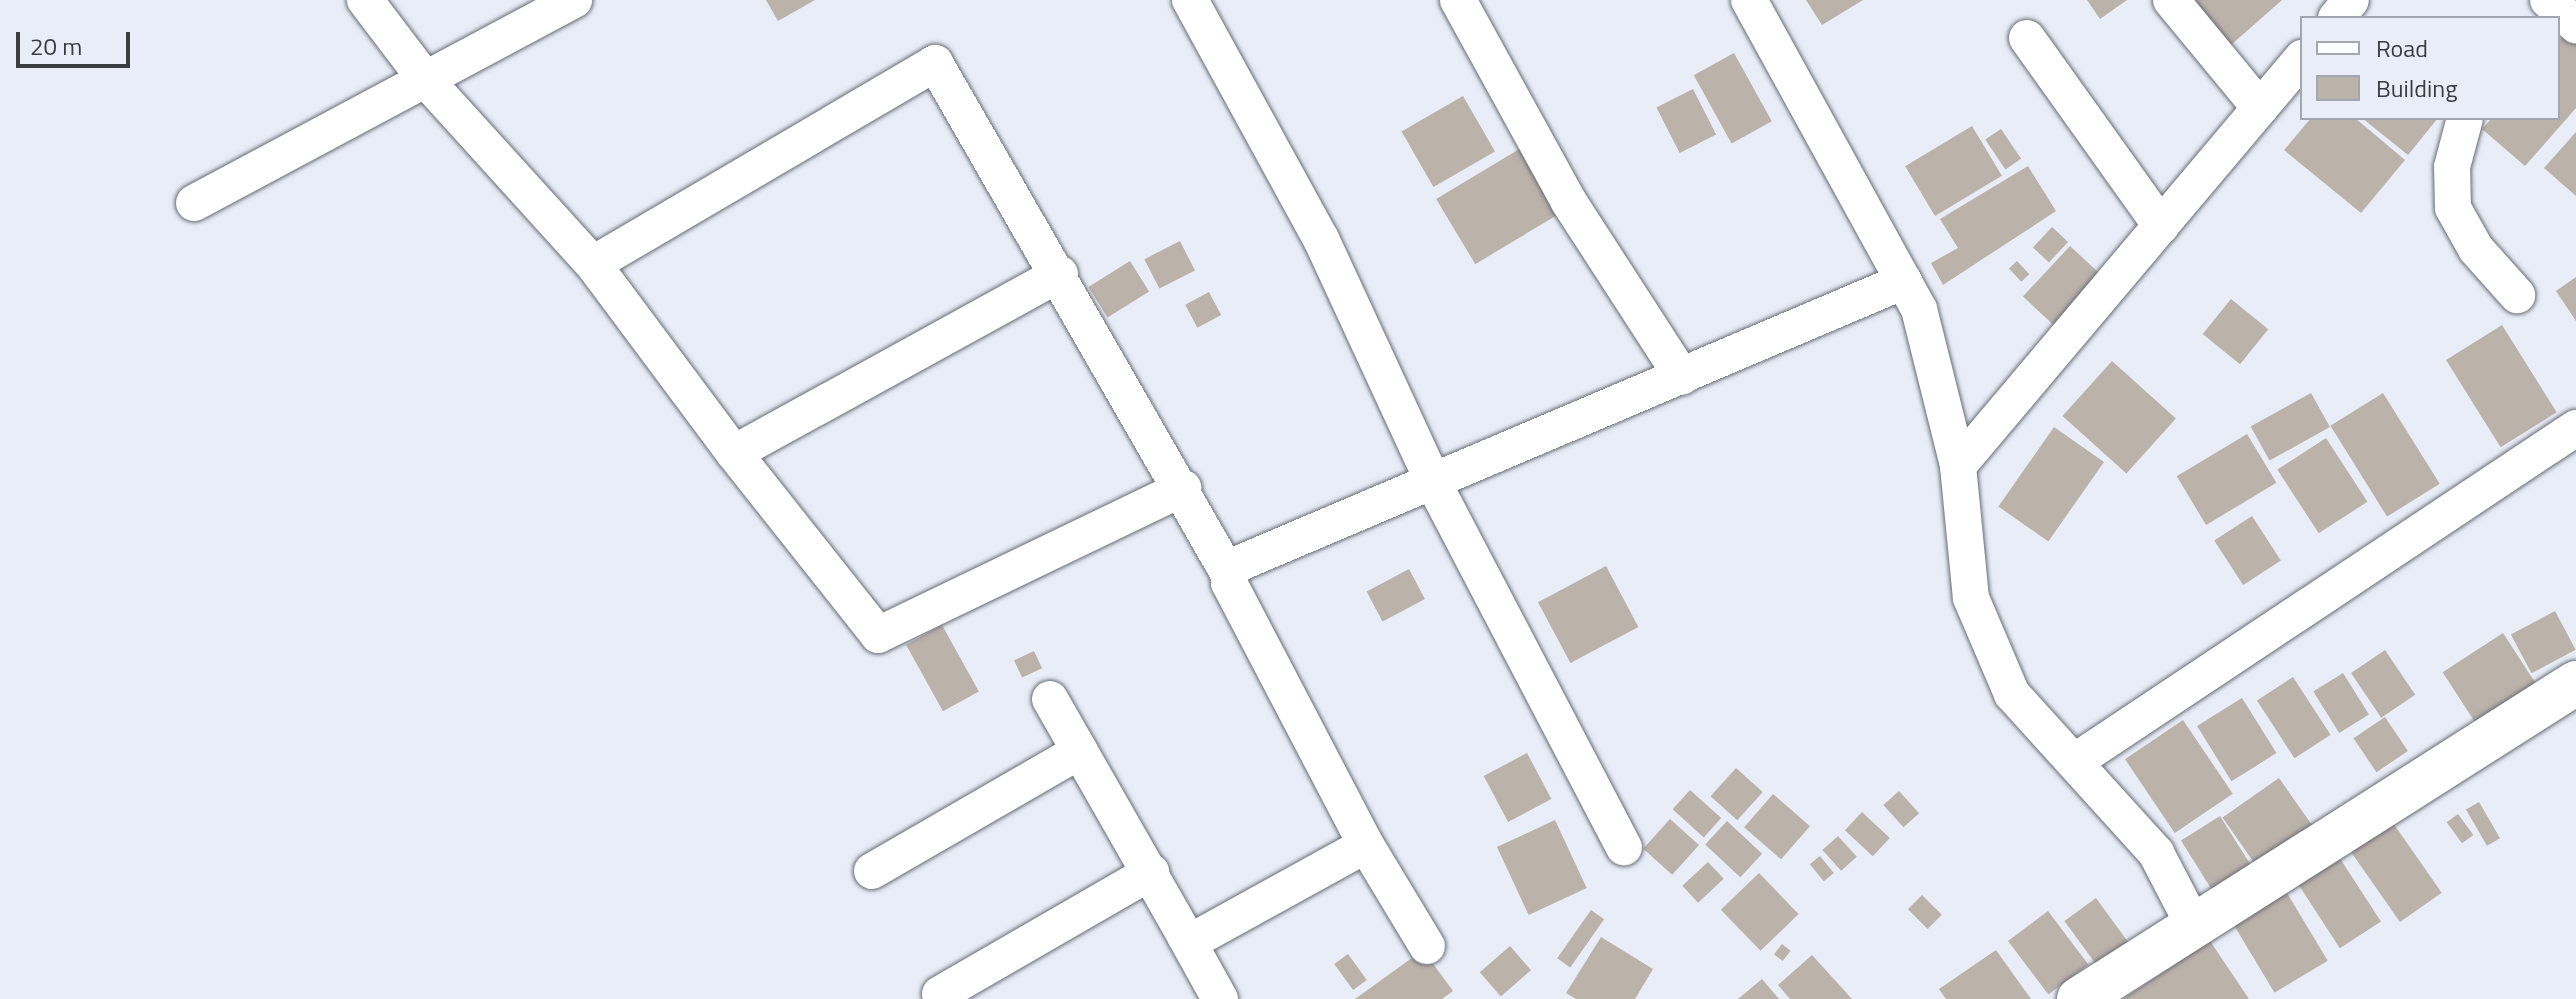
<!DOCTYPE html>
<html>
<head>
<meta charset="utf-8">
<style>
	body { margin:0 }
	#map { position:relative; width:2576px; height:999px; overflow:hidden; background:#e8edf7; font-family:"Titillium Web",sans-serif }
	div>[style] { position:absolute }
	.building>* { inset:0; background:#bbb2aa; transform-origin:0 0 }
	.roads { filter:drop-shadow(0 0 2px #676b74) drop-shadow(0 0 2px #676b74) }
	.minor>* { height:36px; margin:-18px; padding:0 18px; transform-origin:18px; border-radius:18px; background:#fff }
	.tertiary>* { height:44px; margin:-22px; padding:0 22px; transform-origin:22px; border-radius:22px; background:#fff }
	span { translate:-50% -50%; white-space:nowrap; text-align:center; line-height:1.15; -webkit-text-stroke:8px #e8edf7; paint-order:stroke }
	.legend { position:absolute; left:2300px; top:16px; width:260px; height:104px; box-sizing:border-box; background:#e8edf7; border:2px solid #a2a6ae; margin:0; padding:10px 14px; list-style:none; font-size:24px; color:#3a3c40 }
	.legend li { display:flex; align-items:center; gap:16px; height:40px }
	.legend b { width:40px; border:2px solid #a2a6ae }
	.scale { position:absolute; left:16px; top:32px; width:114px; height:36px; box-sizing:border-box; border:4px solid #3a3c40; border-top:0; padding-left:10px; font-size:24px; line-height:28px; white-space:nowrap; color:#3a3c40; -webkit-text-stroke:6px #e8edf7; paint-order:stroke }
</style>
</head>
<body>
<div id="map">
	<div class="building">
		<div style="clip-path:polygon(766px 0,815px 0,778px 21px)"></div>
		<div style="clip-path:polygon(1806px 0,1863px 0,1822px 25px)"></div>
		<div style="clip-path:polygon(2087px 0,2127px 0,2100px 19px)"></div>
		<div style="clip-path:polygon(2190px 0,2282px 0,2231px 45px)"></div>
		<div style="clip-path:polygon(2569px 29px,2576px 36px,2576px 108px,2525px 166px,2482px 129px,2492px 118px,2558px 118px,2558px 42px)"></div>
		<div style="left:1734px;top:53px;width:78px;height:46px;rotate:61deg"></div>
		<div style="left:1693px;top:89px;width:51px;height:41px;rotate:63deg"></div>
		<div style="left:1463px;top:96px;width:64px;height:71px;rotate:60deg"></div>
		<div style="clip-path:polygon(2311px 118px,2355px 118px,2405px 160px,2361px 213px,2284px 150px)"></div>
		<div style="clip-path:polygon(2362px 118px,2438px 118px,2408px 155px)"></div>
		<div style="left:1972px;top:126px;width:58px;height:78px;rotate:59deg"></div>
		<div style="left:2001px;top:129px;width:36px;height:19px;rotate:56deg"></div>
		<div style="clip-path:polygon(2576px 132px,2576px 196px,2544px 168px)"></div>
		<div style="left:1521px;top:148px;width:76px;height:99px;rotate:59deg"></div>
		<div style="clip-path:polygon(2028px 166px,2056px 211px,1943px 285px,1931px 263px,1958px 248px,1940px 219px)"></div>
		<div style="left:2052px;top:227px;width:22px;height:28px;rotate:43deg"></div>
		<div style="left:1180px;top:241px;width:33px;height:40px;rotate:63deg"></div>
		<div style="left:2070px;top:246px;width:47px;height:69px;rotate:43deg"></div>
		<div style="left:1130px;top:261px;width:36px;height:49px;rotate:58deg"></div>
		<div style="left:2017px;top:261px;width:18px;height:11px;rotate:47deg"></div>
		<div style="clip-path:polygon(2576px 277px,2576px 321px,2556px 291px)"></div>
		<div style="left:1209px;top:292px;width:26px;height:27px;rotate:62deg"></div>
		<div style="left:2231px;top:299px;width:48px;height:45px;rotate:39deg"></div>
		<div style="left:2502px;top:325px;width:103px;height:66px;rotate:58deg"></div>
		<div style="left:2112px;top:361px;width:86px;height:74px;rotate:42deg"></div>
		<div style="left:2311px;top:393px;width:39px;height:69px;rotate:61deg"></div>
		<div style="left:2383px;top:393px;width:107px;height:62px;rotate:58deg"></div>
		<div style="left:2054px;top:427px;width:61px;height:97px;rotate:35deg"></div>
		<div style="left:2247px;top:434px;width:57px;height:82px;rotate:59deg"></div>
		<div style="left:2326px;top:438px;width:76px;height:58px;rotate:57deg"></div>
		<div style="left:2252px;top:516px;width:53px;height:45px;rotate:57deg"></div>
		<div style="left:1606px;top:566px;width:69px;height:77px;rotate:62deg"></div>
		<div style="left:1409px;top:569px;width:34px;height:48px;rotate:62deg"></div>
		<div style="left:2555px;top:611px;width:44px;height:50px;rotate:62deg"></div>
		<div style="left:942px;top:625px;width:76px;height:41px;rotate:61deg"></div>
		<div style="left:2503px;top:633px;width:70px;height:72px;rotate:57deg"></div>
		<div style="left:2385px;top:650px;width:54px;height:41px;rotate:56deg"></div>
		<div style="left:1034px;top:651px;width:19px;height:22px;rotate:65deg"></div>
		<div style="left:2343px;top:673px;width:49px;height:35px;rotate:58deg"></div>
		<div style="left:2293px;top:677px;width:69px;height:43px;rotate:57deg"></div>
		<div style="left:2242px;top:698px;width:65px;height:53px;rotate:58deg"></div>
		<div style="left:2385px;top:717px;width:41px;height:38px;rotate:56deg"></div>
		<div style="left:2183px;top:720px;width:89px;height:70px;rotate:56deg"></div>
		<div style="left:1527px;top:753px;width:52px;height:49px;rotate:62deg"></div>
		<div style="left:1736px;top:768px;width:36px;height:38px;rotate:42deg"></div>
		<div style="left:2279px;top:778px;width:66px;height:69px;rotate:55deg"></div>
		<div style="left:1690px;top:790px;width:42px;height:26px;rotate:42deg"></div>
		<div style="left:1899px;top:791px;width:30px;height:21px;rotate:48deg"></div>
		<div style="left:1773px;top:794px;width:49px;height:44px;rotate:41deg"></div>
		<div style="left:2479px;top:802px;width:42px;height:15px;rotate:60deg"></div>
		<div style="left:1862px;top:812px;width:38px;height:25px;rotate:43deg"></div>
		<div style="left:2458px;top:814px;width:26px;height:14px;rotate:54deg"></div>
		<div style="left:2220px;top:816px;width:70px;height:46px;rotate:58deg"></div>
		<div style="left:1670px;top:819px;width:39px;height:40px;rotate:42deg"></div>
		<div style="left:1555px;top:820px;width:75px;height:64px;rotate:65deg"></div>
		<div style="left:1727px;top:821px;width:48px;height:32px;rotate:43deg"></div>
		<div style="left:2393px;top:823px;width:85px;height:51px;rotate:55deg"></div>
		<div style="left:1838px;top:836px;width:28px;height:21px;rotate:48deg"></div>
		<div style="left:1820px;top:856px;width:22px;height:13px;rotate:51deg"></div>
		<div style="left:2339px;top:857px;width:77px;height:49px;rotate:57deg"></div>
		<div style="left:1708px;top:862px;width:23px;height:35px;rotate:47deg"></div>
		<div style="left:1759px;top:873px;width:57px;height:53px;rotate:46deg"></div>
		<div style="left:2287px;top:893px;width:79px;height:62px;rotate:59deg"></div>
		<div style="left:1922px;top:895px;width:28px;height:20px;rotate:45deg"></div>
		<div style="left:2096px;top:898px;width:57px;height:39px;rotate:54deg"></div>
		<div style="left:1591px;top:910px;width:16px;height:59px;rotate:35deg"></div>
		<div style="left:2048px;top:911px;width:67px;height:50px;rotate:53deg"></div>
		<div style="clip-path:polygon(1601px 937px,1653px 969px,1635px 999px,1576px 999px,1566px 993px)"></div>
		<div style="clip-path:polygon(2210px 941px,2249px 999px,2123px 999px)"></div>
		<div style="left:1782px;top:944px;width:11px;height:13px;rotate:38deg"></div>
		<div style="left:1510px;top:946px;width:32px;height:40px;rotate:49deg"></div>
		<div style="clip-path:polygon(1423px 950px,1453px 991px,1442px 999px,1355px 999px)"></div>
		<div style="clip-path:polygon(1996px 950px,2031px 999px,1946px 999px,1939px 989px)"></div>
		<div style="left:1348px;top:954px;width:32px;height:17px;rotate:54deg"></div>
		<div style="clip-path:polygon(1812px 955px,1852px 999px,1790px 999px,1778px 985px)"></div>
		<div style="clip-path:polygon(1762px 979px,1779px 999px,1738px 999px)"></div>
	</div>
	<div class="roads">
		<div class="minor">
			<div style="left:365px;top:0;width:99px;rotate:52.8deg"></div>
			<div style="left:425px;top:79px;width:250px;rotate:47.8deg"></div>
			<div style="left:593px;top:264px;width:236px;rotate:53.3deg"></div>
			<div style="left:734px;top:453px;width:372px;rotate:-28.8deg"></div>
			<div style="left:1190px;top:0;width:273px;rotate:61.3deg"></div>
			<div style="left:1321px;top:239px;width:270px;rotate:65.2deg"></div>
			<div style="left:1434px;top:484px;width:410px;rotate:62.4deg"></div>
			<div style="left:1458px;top:0;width:230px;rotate:61.2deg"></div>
			<div style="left:1569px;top:202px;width:208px;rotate:57.1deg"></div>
			<div style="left:1749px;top:0;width:353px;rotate:61.2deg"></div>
			<div style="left:1919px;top:309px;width:162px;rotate:76deg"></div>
			<div style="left:1958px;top:466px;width:133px;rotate:84.4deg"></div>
			<div style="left:1971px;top:598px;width:104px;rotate:66.9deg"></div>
			<div style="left:2012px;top:694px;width:215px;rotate:47.8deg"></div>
			<div style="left:2156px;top:853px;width:82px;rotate:62.5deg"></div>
			<div style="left:2171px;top:0;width:140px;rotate:50.5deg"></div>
			<div style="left:2548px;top:0;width:38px;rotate:42deg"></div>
			<div style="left:2336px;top:18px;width:23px;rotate:-50deg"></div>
			<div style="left:2027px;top:38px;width:231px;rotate:54.5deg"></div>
			<div style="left:2465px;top:118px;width:51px;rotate:104.9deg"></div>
			<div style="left:2452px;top:167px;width:41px;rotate:88.6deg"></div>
			<div style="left:2453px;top:208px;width:47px;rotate:60.7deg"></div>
			<div style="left:2476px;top:249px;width:62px;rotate:48.3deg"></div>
			<div style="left:194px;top:203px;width:431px;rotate:-28.1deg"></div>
			<div style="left:593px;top:264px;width:397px;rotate:-30.4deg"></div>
			<div style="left:935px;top:63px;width:588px;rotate:60.12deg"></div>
			<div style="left:734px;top:453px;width:232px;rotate:51.6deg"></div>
			<div style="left:878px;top:635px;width:339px;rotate:-25.7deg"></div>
			<div style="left:1958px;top:466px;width:534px;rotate:-49.86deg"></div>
			<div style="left:1050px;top:699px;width:273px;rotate:60.3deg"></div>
			<div style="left:1185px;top:936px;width:16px"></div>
			<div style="left:1201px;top:936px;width:188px;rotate:-28.9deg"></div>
			<div style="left:1366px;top:845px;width:296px;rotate:-117.6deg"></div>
			<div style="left:1229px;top:583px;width:17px;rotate:-77deg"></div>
			<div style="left:1233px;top:566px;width:729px;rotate:-23.01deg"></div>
			<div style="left:2074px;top:762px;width:603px;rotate:-33.64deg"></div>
			<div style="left:1366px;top:845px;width:118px;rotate:58.9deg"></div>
			<div style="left:872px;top:871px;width:240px;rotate:-30deg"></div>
			<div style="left:1185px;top:936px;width:72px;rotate:60.9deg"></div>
			<div style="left:940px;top:994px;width:244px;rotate:-30deg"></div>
		</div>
		<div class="tertiary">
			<div style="left:2079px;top:999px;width:589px;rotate:-32.45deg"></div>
		</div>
	</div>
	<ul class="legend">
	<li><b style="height:10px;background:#fff"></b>Road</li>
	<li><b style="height:22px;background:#bbb2aa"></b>Building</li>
	</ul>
	<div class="scale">20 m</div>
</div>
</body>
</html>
